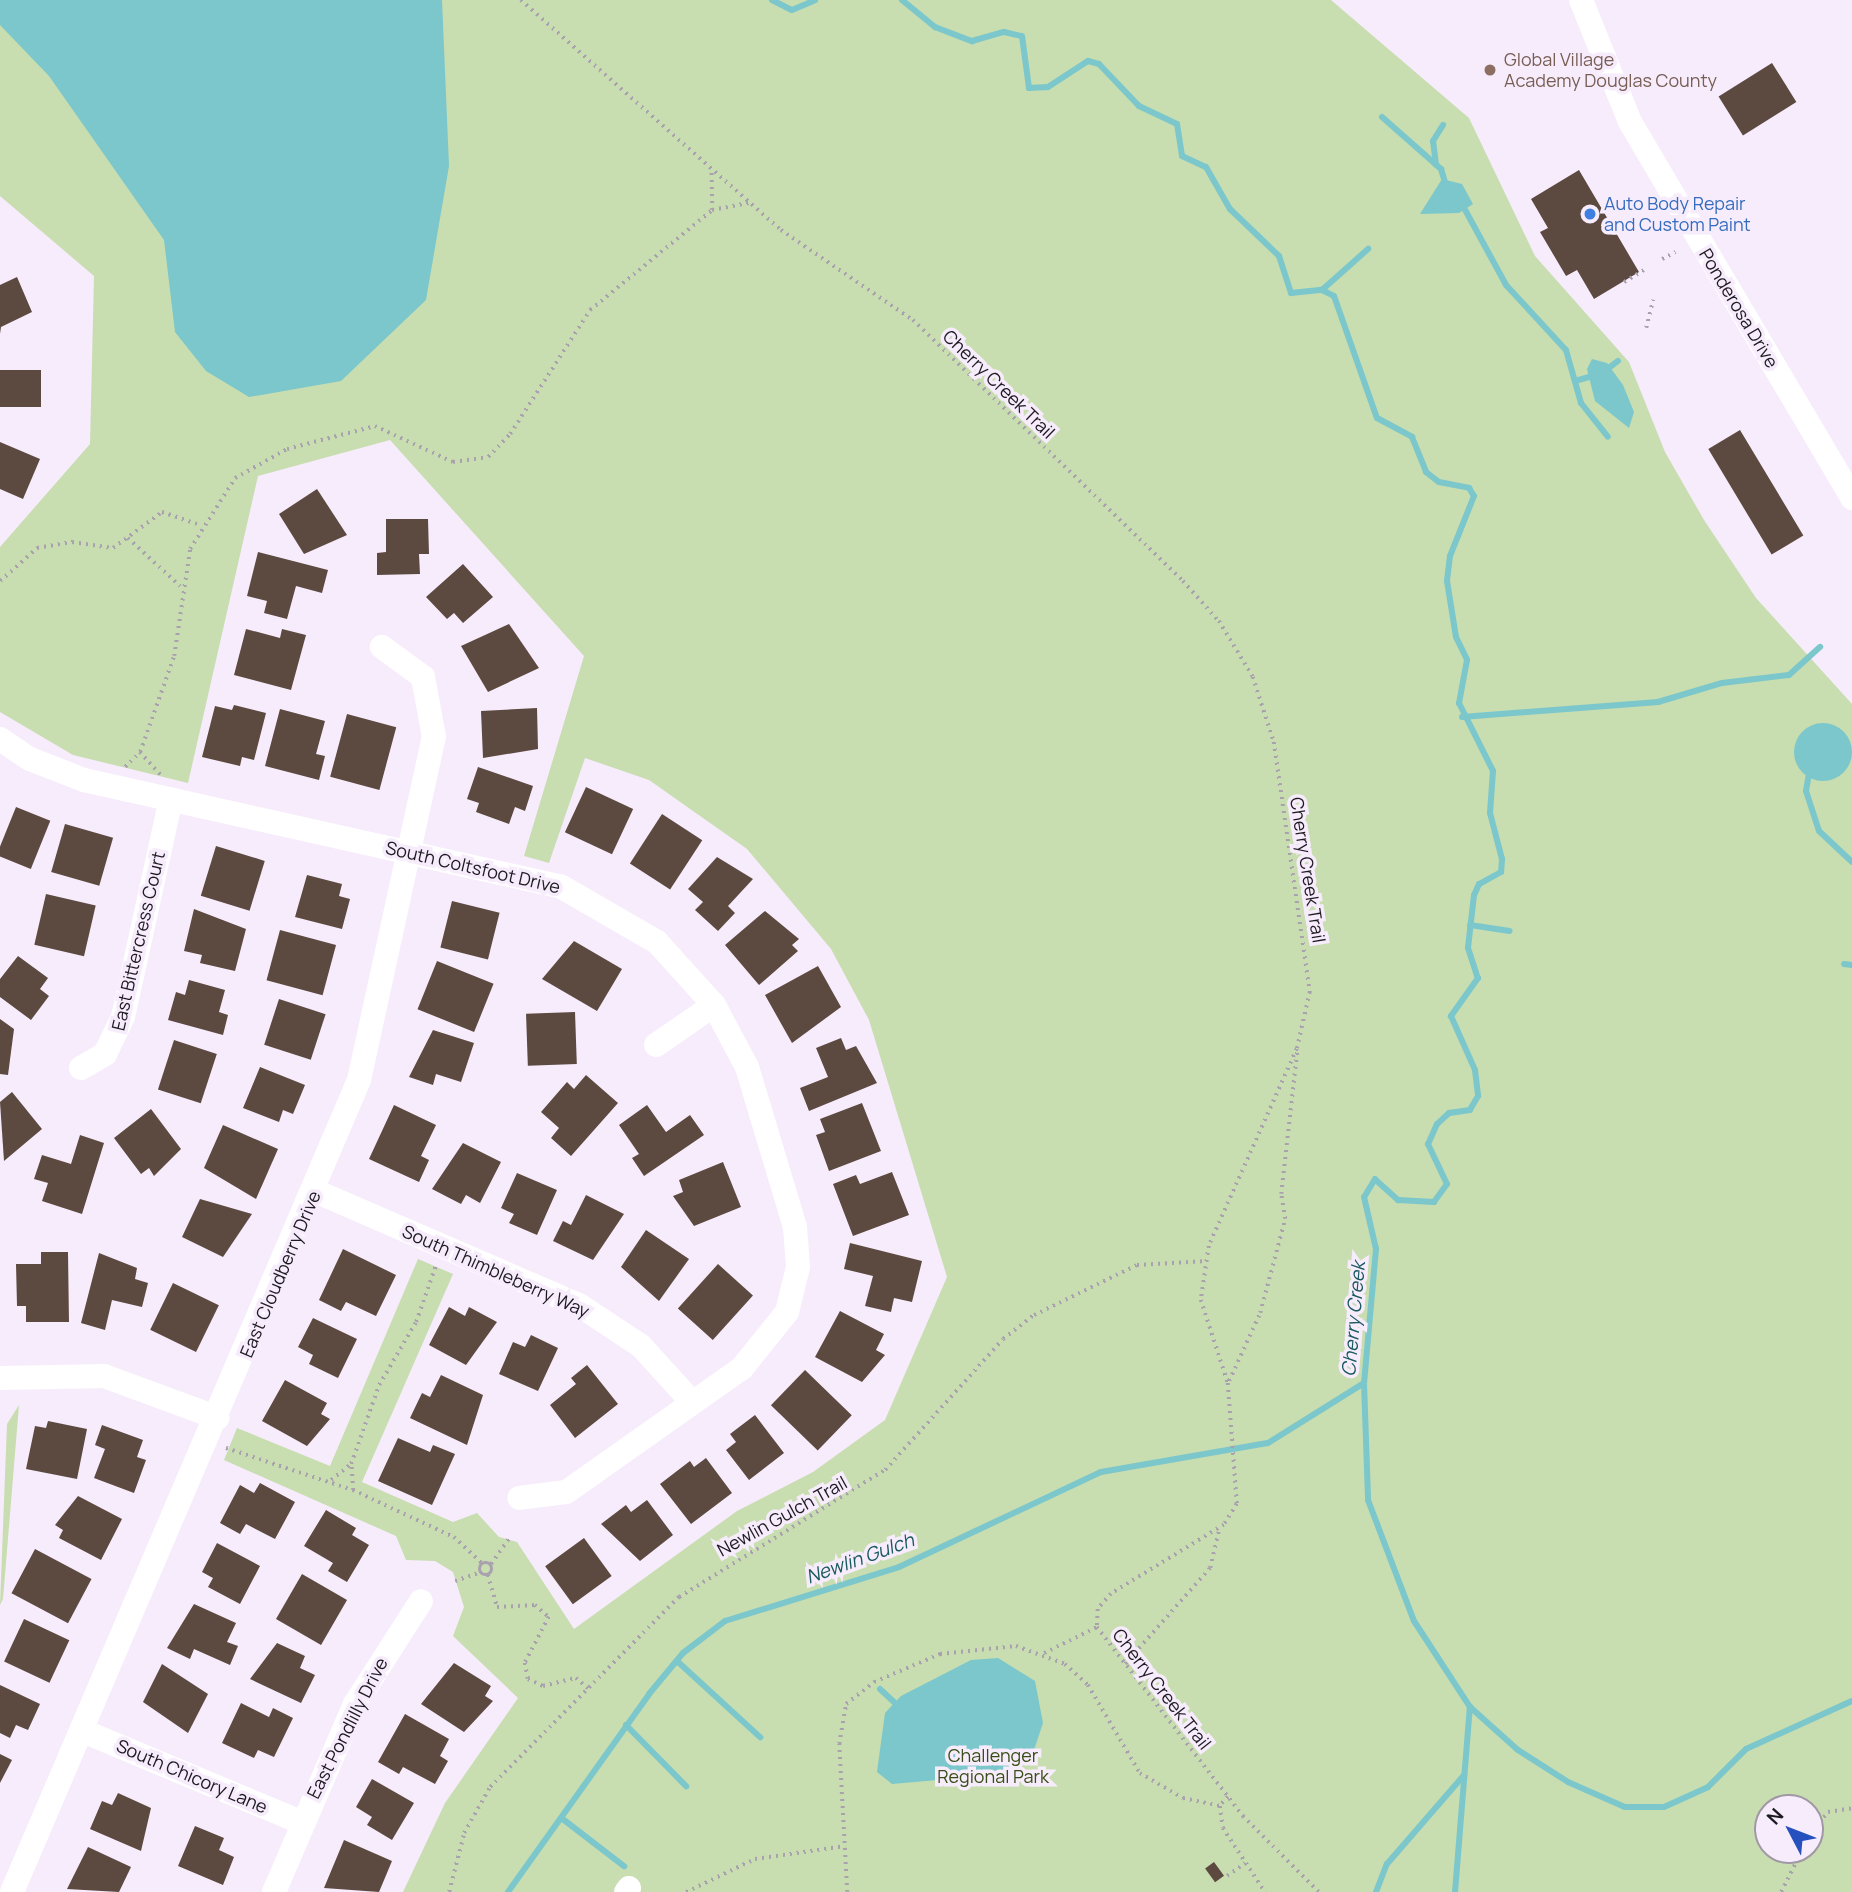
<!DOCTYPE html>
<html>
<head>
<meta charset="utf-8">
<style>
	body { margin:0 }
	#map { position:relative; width:1852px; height:1892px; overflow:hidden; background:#f7ecfc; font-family:Manrope,sans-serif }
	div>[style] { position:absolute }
	.green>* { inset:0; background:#c8ddb0 }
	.water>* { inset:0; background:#7bc7cb }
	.round { border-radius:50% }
	.stream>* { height:6px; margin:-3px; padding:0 3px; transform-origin:3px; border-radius:3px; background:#7bc7cb }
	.building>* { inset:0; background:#5c4940; transform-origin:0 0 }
	.path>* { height:3.5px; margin-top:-1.75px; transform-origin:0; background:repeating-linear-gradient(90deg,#aaa1ae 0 2px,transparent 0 7px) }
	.path>.ring { margin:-1.75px; padding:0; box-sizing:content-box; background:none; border:3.5px solid #aaa1ae; border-radius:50% }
	.minor>* { height:24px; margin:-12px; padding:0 12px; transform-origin:12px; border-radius:12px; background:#fff }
	.dots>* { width:19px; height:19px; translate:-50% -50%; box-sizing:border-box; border:4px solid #f7ecfc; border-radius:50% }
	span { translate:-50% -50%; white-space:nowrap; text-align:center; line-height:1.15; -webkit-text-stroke:7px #f7ecfc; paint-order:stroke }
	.education-label { font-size:18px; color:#785e54 }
	.left { translate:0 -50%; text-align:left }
	.shop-label { font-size:18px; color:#366cbe }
	.street-label { font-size:18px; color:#1e1a21 }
	.park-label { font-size:18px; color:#394e16 }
	.water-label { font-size:19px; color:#18595c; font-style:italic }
	.north { position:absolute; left:1754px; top:1794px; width:70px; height:70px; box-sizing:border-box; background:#f7ecfc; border:2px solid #a098a4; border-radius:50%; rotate:312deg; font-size:19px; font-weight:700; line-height:28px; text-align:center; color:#1e1a21 }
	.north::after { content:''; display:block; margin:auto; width:24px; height:32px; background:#2750bf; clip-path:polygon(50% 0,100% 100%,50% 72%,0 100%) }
</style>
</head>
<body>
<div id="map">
	<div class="green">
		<div style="clip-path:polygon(evenodd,0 0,1331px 0,1469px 118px,1535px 256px,1629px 362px,1665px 452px,1704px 520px,1756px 598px,1852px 704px,1852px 1892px,403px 1892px,445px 1803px,518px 1698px,453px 1636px,464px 1607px,453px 1572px,435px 1561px,406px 1560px,396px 1536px,224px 1460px,237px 1428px,330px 1466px,418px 1259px,453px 1274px,362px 1482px,453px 1522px,477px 1513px,499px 1537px,517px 1542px,574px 1629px,737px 1511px,813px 1472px,885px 1420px,947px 1277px,869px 1020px,831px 949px,747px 849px,649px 780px,585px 758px,549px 863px,524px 856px,584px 656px,390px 440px,258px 476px,188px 783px,73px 755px,0 712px,0 547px,90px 444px,94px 276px,0 196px,0 0,1768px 1808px,1810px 1808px,1810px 1850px,1768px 1850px,1768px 1808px)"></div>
		<div style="clip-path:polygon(19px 1405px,3px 1599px,0 1605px,7px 1424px)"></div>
	</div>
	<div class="water">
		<div style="clip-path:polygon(0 0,442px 0,449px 166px,426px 300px,341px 381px,249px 397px,206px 371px,175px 332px,164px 240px,49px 76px,0 25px)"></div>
		<div style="clip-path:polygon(1442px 179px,1462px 184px,1473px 204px,1459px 213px,1420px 214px)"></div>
		<div style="clip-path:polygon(1592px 359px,1607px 363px,1623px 385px,1634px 412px,1629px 428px,1595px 401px,1587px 369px)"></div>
		<div class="round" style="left:1794px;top:723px;width:58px;height:58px"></div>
		<div style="clip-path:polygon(998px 1658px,1035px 1681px,1043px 1723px,1031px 1759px,1006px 1774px,892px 1784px,877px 1772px,885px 1713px,901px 1696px,971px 1660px)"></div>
	</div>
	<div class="stream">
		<div style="left:772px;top:0;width:22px;rotate:27deg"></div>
		<div style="left:792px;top:10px;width:25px;rotate:-23deg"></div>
		<div style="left:902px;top:0;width:43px;rotate:39.3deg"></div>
		<div style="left:935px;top:27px;width:40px;rotate:21deg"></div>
		<div style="left:972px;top:41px;width:33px;rotate:-16deg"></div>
		<div style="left:1004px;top:32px;width:18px;rotate:13deg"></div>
		<div style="left:1022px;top:36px;width:52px;rotate:82.3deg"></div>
		<div style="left:1029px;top:88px;width:19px;rotate:-3deg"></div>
		<div style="left:1048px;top:87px;width:48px;rotate:-33deg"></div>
		<div style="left:1088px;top:61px;width:11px;rotate:15deg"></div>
		<div style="left:1099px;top:64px;width:58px;rotate:46.4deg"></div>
		<div style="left:1139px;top:106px;width:42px;rotate:25.3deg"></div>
		<div style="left:1177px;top:124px;width:32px;rotate:81deg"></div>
		<div style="left:1182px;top:156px;width:26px;rotate:25deg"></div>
		<div style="left:1206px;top:167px;width:48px;rotate:60.3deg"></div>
		<div style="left:1230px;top:209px;width:68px;rotate:43.8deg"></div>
		<div style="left:1279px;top:256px;width:39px;rotate:72deg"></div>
		<div style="left:1291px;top:293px;width:31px;rotate:-6deg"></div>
		<div style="left:1322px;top:290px;width:13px;rotate:27deg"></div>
		<div style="left:1334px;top:296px;width:129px;rotate:70.6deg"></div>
		<div style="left:1377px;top:418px;width:40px;rotate:28deg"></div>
		<div style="left:1412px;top:437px;width:38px;rotate:68deg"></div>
		<div style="left:1426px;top:472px;width:16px;rotate:38deg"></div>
		<div style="left:1439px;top:482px;width:31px;rotate:11deg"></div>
		<div style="left:1469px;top:488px;width:9px;rotate:58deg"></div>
		<div style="left:1474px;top:496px;width:65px;rotate:111.8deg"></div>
		<div style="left:1450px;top:556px;width:25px;rotate:97deg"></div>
		<div style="left:1447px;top:581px;width:57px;rotate:80.9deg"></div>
		<div style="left:1456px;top:637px;width:25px;rotate:64deg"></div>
		<div style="left:1467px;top:660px;width:44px;rotate:100.5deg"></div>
		<div style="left:1459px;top:703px;width:76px;rotate:63.4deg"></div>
		<div style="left:1493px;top:771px;width:42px;rotate:94.1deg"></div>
		<div style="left:1490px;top:813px;width:48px;rotate:75.4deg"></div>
		<div style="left:1502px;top:859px;width:13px;rotate:94deg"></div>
		<div style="left:1501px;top:872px;width:25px;rotate:151deg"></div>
		<div style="left:1479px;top:884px;width:12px;rotate:114deg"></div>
		<div style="left:1474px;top:895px;width:53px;rotate:96.5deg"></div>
		<div style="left:1468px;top:948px;width:32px;rotate:72deg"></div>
		<div style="left:1478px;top:978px;width:47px;rotate:125.4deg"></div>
		<div style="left:1451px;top:1016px;width:59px;rotate:66deg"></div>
		<div style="left:1475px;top:1070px;width:26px;rotate:83deg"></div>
		<div style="left:1478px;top:1096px;width:16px;rotate:120deg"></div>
		<div style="left:1470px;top:1110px;width:21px;rotate:172deg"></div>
		<div style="left:1449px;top:1113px;width:16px;rotate:137deg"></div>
		<div style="left:1437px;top:1124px;width:22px;rotate:114deg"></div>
		<div style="left:1428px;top:1144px;width:44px;rotate:64.6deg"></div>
		<div style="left:1447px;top:1184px;width:22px;rotate:126deg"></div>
		<div style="left:1434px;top:1202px;width:36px;rotate:-177deg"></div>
		<div style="left:1398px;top:1200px;width:31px;rotate:-138deg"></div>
		<div style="left:1375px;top:1179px;width:21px;rotate:121deg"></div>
		<div style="left:1364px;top:1197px;width:53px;rotate:77deg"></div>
		<div style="left:1376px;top:1249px;width:135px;rotate:95.1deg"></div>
		<div style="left:1364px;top:1383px;width:117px;rotate:88deg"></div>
		<div style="left:1368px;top:1500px;width:129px;rotate:69.2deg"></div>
		<div style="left:1414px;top:1621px;width:103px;rotate:56.9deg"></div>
		<div style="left:1470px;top:1707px;width:64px;rotate:41.9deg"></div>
		<div style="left:1518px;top:1750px;width:59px;rotate:32.6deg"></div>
		<div style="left:1568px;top:1782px;width:62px;rotate:23.7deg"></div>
		<div style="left:1625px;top:1807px;width:39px"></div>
		<div style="left:1664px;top:1807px;width:48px;rotate:-24.4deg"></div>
		<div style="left:1708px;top:1787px;width:54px;rotate:-45deg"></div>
		<div style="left:1746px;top:1749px;width:116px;rotate:-24.4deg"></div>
		<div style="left:1382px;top:117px;width:79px;rotate:41.4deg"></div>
		<div style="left:1441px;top:169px;width:17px;rotate:73deg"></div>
		<div style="left:1436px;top:165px;width:24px;rotate:-97deg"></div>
		<div style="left:1433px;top:141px;width:19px;rotate:-58deg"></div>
		<div style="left:1463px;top:206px;width:90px;rotate:61.4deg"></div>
		<div style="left:1506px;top:285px;width:88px;rotate:47.3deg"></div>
		<div style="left:1566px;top:350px;width:55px;rotate:74.2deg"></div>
		<div style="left:1581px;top:403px;width:43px;rotate:51.5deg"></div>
		<div style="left:1322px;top:290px;width:62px;rotate:-41.7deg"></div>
		<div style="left:1606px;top:370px;width:15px;rotate:-37deg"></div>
		<div style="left:1575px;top:381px;width:22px;rotate:-16deg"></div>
		<div style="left:1462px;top:717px;width:197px;rotate:-4.4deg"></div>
		<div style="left:1658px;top:702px;width:67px;rotate:-16.5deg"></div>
		<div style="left:1722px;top:683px;width:67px;rotate:-6.8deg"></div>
		<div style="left:1789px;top:675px;width:42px;rotate:-42.1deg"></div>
		<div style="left:1810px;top:768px;width:23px;rotate:100deg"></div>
		<div style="left:1806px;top:791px;width:42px;rotate:72deg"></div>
		<div style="left:1819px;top:831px;width:45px;rotate:43.2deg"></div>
		<div style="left:1470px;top:925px;width:40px;rotate:8.5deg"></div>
		<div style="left:1844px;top:964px;width:8px;rotate:7deg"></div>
		<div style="left:677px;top:1661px;width:113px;rotate:42.5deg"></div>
		<div style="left:880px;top:1689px;width:26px;rotate:43deg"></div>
		<div style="left:626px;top:1725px;width:86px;rotate:45.5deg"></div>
		<div style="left:564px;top:1820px;width:76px;rotate:37.5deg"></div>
		<div style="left:508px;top:1892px;width:243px;rotate:-54.5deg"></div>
		<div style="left:649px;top:1694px;width:53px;rotate:-50.3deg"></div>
		<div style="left:683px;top:1653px;width:53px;rotate:-37.3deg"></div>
		<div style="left:725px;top:1621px;width:182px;rotate:-17.2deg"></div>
		<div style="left:899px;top:1567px;width:223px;rotate:-25.2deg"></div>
		<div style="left:1101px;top:1472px;width:169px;rotate:-9.9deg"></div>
		<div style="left:1268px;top:1443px;width:113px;rotate:-32deg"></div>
		<div style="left:1376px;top:1892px;width:30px;rotate:-69deg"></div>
		<div style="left:1387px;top:1864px;width:118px;rotate:-49.1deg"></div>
		<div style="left:1455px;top:1892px;width:186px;rotate:-85.4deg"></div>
	</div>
	<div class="building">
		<div style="left:1772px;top:63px;width:46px;height:63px;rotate:58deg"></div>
		<div style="clip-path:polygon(1579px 170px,1639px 272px,1594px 299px,1577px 270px,1566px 276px,1540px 232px,1548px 228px,1531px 199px)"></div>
		<div style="clip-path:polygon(17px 277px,32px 312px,1px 327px,0 334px,0 285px)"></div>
		<div style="left:41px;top:370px;width:37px;height:41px;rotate:90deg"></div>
		<div style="left:1740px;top:430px;width:123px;height:37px;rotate:59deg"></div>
		<div style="clip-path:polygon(0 442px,40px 459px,23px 499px,0 489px)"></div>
		<div style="clip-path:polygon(317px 489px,347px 535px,304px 554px,279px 514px)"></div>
		<div style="clip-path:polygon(386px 519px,428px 519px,429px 554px,419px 554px,420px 574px,377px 575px,377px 553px,386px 552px)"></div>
		<div style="clip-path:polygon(258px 552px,328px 570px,322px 593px,296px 586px,287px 619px,264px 613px,267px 601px,247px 596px)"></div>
		<div style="clip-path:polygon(463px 564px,493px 597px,463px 623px,454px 613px,447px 619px,426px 597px)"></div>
		<div style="clip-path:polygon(509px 624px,539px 668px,488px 692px,461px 646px)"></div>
		<div style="clip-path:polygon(246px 629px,280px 638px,282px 629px,306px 635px,291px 690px,234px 675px)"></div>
		<div style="clip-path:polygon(234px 705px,266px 713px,254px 760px,242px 757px,240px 766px,202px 757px,215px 706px,232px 710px)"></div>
		<div style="clip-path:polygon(537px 708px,538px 749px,483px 758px,481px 711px)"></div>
		<div style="clip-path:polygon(280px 709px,325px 721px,316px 754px,325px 756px,319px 780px,265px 766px)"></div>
		<div style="left:347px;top:714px;width:51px;height:65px;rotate:15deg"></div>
		<div style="clip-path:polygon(478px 767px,533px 786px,525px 811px,515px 807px,509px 824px,476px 812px,479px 803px,467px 799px)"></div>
		<div style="left:586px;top:787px;width:52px;height:50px;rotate:25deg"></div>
		<div style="left:16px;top:807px;width:37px;height:52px;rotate:22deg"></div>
		<div style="left:662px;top:814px;width:48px;height:59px;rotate:33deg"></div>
		<div style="left:65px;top:824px;width:50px;height:50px;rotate:16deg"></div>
		<div style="left:216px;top:846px;width:51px;height:52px;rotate:17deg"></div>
		<div style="clip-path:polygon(717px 857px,753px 879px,728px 906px,735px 913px,718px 931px,695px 910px,703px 902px,688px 889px)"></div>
		<div style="clip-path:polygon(307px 875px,342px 884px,339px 896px,350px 899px,342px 929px,295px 917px)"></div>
		<div style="left:46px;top:894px;width:51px;height:52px;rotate:13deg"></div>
		<div style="left:452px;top:901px;width:49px;height:48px;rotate:14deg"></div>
		<div style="clip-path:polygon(194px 909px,246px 929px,235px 971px,200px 963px,202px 955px,184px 951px)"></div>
		<div style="clip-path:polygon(765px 911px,799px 939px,792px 945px,798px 951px,759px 985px,725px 945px)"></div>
		<div style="left:280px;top:930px;width:58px;height:52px;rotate:15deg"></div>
		<div style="clip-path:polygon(574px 941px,622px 969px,597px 1011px,542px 979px)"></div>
		<div style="clip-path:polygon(18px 956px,48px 978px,40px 989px,49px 996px,31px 1020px,0 997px,0 979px)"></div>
		<div style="left:437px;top:961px;width:61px;height:52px;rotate:22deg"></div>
		<div style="clip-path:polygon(818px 966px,841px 1007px,792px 1043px,765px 995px)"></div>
		<div style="clip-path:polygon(189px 980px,225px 990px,219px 1012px,228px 1015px,223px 1035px,168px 1020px,176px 992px,185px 995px)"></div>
		<div style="left:279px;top:999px;width:49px;height:48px;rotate:18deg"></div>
		<div style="left:575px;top:1012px;width:52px;height:49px;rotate:88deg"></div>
		<div style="clip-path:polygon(0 1019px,14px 1029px,8px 1075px,0 1074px)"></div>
		<div style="clip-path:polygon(433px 1030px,474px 1043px,461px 1082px,436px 1074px,433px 1085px,409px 1077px)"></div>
		<div style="clip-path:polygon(841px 1038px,846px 1050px,856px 1046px,877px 1083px,809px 1111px,800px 1088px,828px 1077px,816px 1048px)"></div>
		<div style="left:174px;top:1040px;width:45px;height:52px;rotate:18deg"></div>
		<div style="clip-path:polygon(260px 1067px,305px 1085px,293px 1114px,283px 1110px,279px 1122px,243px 1108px)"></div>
		<div style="clip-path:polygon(586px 1075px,618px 1103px,571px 1156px,551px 1138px,559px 1128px,541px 1112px,567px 1082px,574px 1089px)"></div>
		<div style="clip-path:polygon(12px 1092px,42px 1129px,4px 1161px,0 1102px)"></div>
		<div style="clip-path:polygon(862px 1103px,881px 1151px,829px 1171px,816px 1135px,825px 1132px,820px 1119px)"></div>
		<div style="clip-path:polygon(394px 1105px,436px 1125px,421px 1156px,429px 1160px,419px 1182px,369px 1159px)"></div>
		<div style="clip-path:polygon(647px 1105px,666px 1132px,690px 1115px,704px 1135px,644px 1176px,632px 1158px,639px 1154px,619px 1125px)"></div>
		<div style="clip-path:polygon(151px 1109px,181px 1149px,154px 1176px,149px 1168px,141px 1174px,114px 1138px)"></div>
		<div style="clip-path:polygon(223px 1125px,278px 1149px,256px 1199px,204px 1168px)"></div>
		<div style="clip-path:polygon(80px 1135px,104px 1143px,82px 1214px,42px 1201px,48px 1183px,34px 1179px,42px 1155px,71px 1164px)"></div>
		<div style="clip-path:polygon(463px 1143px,501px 1162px,480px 1203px,466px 1195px,461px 1204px,432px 1189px)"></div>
		<div style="clip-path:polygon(723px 1162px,741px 1207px,694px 1226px,673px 1196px,683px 1192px,679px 1180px)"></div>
		<div style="clip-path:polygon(892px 1172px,909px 1215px,853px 1236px,833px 1184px,856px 1175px,860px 1184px)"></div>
		<div style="clip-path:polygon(517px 1173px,557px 1190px,537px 1235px,509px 1223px,514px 1214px,501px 1208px)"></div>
		<div style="clip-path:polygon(586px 1195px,624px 1214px,593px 1260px,553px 1241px,563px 1221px,571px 1225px)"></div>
		<div style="clip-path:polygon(200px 1199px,252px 1214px,223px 1257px,182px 1237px)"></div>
		<div style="clip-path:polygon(646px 1230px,689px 1259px,659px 1301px,621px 1267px)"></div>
		<div style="clip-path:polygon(850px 1243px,922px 1261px,912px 1302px,894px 1298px,891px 1312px,865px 1306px,873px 1276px,844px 1269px)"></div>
		<div style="clip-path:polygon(343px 1249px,396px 1275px,376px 1316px,346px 1302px,341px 1311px,319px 1300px)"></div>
		<div style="clip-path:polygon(41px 1252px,68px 1252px,69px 1322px,26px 1322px,26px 1306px,17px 1306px,16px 1264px,41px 1264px)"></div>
		<div style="clip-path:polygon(99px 1253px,137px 1268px,135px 1279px,148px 1283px,142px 1307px,112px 1300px,105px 1330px,81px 1323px)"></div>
		<div style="left:718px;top:1264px;width:47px;height:60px;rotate:42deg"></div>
		<div style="left:173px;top:1283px;width:51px;height:52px;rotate:26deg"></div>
		<div style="clip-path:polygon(449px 1307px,465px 1316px,469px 1307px,497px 1322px,466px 1365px,429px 1345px)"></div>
		<div style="clip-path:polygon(840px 1311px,884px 1334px,876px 1350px,885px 1355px,862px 1382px,815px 1357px)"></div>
		<div style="clip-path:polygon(313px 1318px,357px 1339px,338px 1378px,309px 1364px,313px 1355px,298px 1347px)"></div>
		<div style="clip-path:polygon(531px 1335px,558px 1348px,538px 1391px,499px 1374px,513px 1342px,525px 1347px)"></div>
		<div style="clip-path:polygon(587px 1365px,618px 1404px,575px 1438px,550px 1405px,576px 1384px,571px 1378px)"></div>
		<div style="left:805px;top:1370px;width:65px;height:49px;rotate:44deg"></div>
		<div style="clip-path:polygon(441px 1375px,483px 1395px,467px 1445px,410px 1418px,422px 1393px,430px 1397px)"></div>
		<div style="clip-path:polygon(285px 1380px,327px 1403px,321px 1414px,330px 1419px,307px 1446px,262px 1421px)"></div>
		<div style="clip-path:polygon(755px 1415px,784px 1453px,749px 1480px,726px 1450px,736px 1442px,730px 1434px)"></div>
		<div style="clip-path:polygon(48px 1421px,87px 1429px,77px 1479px,26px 1469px,35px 1426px,46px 1428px)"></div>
		<div style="clip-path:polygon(102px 1425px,143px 1440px,137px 1457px,146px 1460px,134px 1493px,94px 1478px,105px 1449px,95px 1445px)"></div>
		<div style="clip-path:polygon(398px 1438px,430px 1452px,433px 1445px,455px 1454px,432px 1505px,378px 1481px)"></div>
		<div style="clip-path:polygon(706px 1458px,732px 1493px,691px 1524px,660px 1484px,690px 1461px,694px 1467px)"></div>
		<div style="clip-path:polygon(260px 1483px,295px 1502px,275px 1539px,246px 1524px,240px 1534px,220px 1523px,240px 1485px,254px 1493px)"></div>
		<div style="clip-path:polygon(78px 1496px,122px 1519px,101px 1560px,59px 1538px,63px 1530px,55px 1525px)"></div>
		<div style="clip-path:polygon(647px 1500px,673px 1535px,640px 1561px,601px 1524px,626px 1505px,631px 1512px)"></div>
		<div style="clip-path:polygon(326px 1510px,356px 1528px,352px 1535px,369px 1545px,347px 1582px,328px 1571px,333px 1563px,304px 1546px)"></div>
		<div style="left:584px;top:1538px;width:47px;height:48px;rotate:54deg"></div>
		<div style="clip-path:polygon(217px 1543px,260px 1566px,240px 1604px,208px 1587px,213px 1578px,202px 1572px)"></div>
		<div style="left:35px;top:1549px;width:64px;height:50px;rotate:28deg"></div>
		<div style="left:302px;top:1574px;width:52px;height:52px;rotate:30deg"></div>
		<div style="clip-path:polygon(194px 1604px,236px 1623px,227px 1642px,238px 1646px,230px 1665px,194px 1649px,190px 1659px,167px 1648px)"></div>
		<div style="left:24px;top:1619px;width:50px;height:47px;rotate:25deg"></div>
		<div style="clip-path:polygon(277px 1643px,305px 1656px,300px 1668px,315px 1675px,301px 1703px,250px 1679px)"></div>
		<div style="clip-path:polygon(454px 1663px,491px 1686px,485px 1696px,493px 1701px,464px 1732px,421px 1704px)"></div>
		<div style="clip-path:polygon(162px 1664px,208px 1694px,188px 1733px,143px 1702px)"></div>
		<div style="clip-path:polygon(0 1685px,40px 1704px,28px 1730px,16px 1725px,10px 1738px,0 1733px)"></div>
		<div style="clip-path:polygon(241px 1703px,269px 1717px,273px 1708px,293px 1718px,274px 1757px,258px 1750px,254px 1758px,222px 1743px)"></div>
		<div style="clip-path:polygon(405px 1714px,449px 1739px,440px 1756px,448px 1761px,435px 1784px,403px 1767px,399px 1774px,378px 1762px)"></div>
		<div style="clip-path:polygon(0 1754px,12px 1760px,0 1783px)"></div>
		<div style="clip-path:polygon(372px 1779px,414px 1803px,392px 1840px,367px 1825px,372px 1817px,356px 1807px)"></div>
		<div style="clip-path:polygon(118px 1793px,151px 1808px,141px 1851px,90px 1829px,102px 1801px,112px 1805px)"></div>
		<div style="clip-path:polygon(195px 1826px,224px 1838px,219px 1850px,234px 1857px,223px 1885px,178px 1866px)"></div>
		<div style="clip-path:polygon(344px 1840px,392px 1861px,379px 1892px,324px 1888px)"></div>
		<div style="clip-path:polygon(88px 1847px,131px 1867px,119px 1892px,67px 1889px)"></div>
		<div style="left:1214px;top:1862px;width:17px;height:11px;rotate:54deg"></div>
	</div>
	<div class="path">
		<div style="left:521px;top:0;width:347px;rotate:41.5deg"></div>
		<div style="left:781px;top:230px;width:160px;rotate:34.3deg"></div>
		<div style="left:913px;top:320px;width:376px;rotate:44deg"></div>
		<div style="left:1183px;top:581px;width:54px;rotate:48deg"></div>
		<div style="left:1219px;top:621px;width:66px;rotate:58.7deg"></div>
		<div style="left:1253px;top:677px;width:68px;rotate:72.1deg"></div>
		<div style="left:1274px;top:742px;width:253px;rotate:81.8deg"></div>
		<div style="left:1310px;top:992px;width:58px;rotate:102.8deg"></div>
		<div style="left:1297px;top:1049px;width:216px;rotate:114.1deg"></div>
		<div style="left:1209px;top:1246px;width:55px;rotate:98.4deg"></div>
		<div style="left:1201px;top:1300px;width:87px;rotate:72deg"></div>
		<div style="left:1228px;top:1383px;width:121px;rotate:85.7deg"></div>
		<div style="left:1237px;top:1504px;width:25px;rotate:122deg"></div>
		<div style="left:1224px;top:1525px;width:132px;rotate:148.6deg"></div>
		<div style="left:1111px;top:1594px;width:20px;rotate:131deg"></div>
		<div style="left:1098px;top:1609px;width:18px;rotate:93deg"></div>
		<div style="left:1097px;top:1627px;width:239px;rotate:52.3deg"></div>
		<div style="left:1243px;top:1816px;width:107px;rotate:45deg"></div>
		<div style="left:1708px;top:79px;width:5px;rotate:37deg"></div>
		<div style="left:712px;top:210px;width:38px;rotate:-11deg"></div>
		<div style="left:1662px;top:259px;width:15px;rotate:-28deg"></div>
		<div style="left:1624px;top:282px;width:23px;rotate:-31deg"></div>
		<div style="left:1646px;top:328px;width:29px;rotate:-76deg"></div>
		<div style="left:128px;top:538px;width:71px;rotate:42.7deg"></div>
		<div style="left:0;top:581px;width:50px;rotate:-41.7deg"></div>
		<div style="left:37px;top:548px;width:36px;rotate:-10deg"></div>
		<div style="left:72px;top:542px;width:41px;rotate:8.3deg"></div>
		<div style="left:113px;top:548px;width:61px;rotate:-36.3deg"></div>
		<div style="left:162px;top:512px;width:40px;rotate:18.9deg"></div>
		<div style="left:140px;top:752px;width:31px;rotate:48deg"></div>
		<div style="left:125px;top:767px;width:21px;rotate:-45deg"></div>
		<div style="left:140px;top:752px;width:102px;rotate:-70.5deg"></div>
		<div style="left:174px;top:656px;width:108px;rotate:-81.5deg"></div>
		<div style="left:190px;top:549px;width:84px;rotate:-57.6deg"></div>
		<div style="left:235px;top:478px;width:60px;rotate:-29.1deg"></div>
		<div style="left:287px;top:449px;width:91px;rotate:-14.6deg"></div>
		<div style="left:375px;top:426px;width:86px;rotate:24.8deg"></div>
		<div style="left:453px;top:462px;width:35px;rotate:-8deg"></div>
		<div style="left:488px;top:457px;width:32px;rotate:-46deg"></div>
		<div style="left:510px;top:434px;width:148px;rotate:-57.2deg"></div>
		<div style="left:590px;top:310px;width:158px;rotate:-39.3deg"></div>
		<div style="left:712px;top:210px;width:39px;rotate:-91deg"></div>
		<div style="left:1229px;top:1381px;width:75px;rotate:-65.5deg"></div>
		<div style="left:1260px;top:1313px;width:97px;rotate:-75.1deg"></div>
		<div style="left:1285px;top:1219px;width:25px;rotate:-99deg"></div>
		<div style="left:1281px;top:1194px;width:143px;rotate:-83.6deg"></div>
		<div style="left:226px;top:1448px;width:134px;rotate:18.3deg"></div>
		<div style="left:353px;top:1490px;width:111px;rotate:25deg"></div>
		<div style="left:454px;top:1537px;width:38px;rotate:43deg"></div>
		<div style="left:331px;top:1480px;width:26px;rotate:-39deg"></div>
		<div style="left:353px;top:1490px;width:26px;rotate:-94deg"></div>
		<div style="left:351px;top:1464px;width:84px;rotate:-70.5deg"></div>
		<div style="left:379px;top:1385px;width:73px;rotate:-59.6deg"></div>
		<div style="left:416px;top:1322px;width:60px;rotate:-70.7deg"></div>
		<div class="ring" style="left:480px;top:1563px;width:8.5px;height:8.5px"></div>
		<div style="left:491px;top:1564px;width:32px;rotate:-55deg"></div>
		<div style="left:488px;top:1575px;width:33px;rotate:74deg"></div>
		<div style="left:497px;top:1607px;width:38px;rotate:-3deg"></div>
		<div style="left:535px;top:1605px;width:18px;rotate:41deg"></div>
		<div style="left:549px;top:1617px;width:52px;rotate:117.6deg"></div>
		<div style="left:525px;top:1663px;width:16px;rotate:79deg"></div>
		<div style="left:528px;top:1679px;width:17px;rotate:25deg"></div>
		<div style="left:543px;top:1686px;width:34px;rotate:-14deg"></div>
		<div style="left:576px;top:1678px;width:16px;rotate:40deg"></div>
		<div style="left:455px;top:1581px;width:28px;rotate:-19deg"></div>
		<div style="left:1044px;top:1653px;width:59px;rotate:-26.1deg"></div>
		<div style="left:1125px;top:1664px;width:128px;rotate:-48.5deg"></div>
		<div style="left:1210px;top:1568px;width:40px;rotate:-77deg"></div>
		<div style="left:1228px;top:1797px;width:12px;rotate:132deg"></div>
		<div style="left:1220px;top:1806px;width:22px;rotate:82deg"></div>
		<div style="left:1223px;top:1828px;width:77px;rotate:56.7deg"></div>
		<div style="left:1810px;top:1833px;width:28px;rotate:-49deg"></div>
		<div style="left:1828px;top:1812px;width:24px;rotate:-9deg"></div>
		<div style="left:1227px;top:1876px;width:22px;rotate:-36deg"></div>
		<div style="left:449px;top:1892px;width:61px;rotate:-75.7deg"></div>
		<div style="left:464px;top:1833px;width:53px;rotate:-60.5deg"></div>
		<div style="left:490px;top:1787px;width:268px;rotate:-45.2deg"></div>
		<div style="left:679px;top:1597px;width:242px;rotate:-31.7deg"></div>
		<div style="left:885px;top:1470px;width:176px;rotate:-48deg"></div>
		<div style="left:1003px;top:1339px;width:39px;rotate:-38deg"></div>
		<div style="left:1034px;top:1315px;width:114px;rotate:-25.9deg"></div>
		<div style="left:1137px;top:1265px;width:70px;rotate:-3.3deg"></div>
		<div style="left:686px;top:1892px;width:76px;rotate:-25.6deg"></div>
		<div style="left:755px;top:1859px;width:91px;rotate:-8.2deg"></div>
		<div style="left:847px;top:1892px;width:148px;rotate:-93.1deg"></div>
		<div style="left:839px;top:1744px;width:41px;rotate:-80.1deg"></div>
		<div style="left:846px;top:1704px;width:36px;rotate:-38deg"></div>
		<div style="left:874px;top:1682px;width:72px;rotate:-23deg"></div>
		<div style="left:940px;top:1654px;width:76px;rotate:-6deg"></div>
		<div style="left:1016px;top:1646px;width:52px;rotate:20.2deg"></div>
		<div style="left:1065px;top:1664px;width:31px;rotate:42deg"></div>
		<div style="left:1088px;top:1685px;width:102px;rotate:59.4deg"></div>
		<div style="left:1140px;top:1773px;width:50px;rotate:30.2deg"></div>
		<div style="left:1183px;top:1798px;width:38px;rotate:12deg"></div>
		<div style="left:1781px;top:1892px;width:47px;rotate:-63.4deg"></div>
	</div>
	<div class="minor">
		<div style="left:1581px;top:0;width:131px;rotate:68.1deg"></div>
		<div style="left:1630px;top:122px;width:437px;rotate:59.4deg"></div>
		<div style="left:0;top:739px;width:36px;rotate:34deg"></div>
		<div style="left:30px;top:759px;width:58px;rotate:21.3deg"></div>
		<div style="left:84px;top:780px;width:488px;rotate:12.6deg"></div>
		<div style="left:560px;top:886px;width:112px;rotate:30deg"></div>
		<div style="left:657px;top:942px;width:85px;rotate:47.9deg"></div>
		<div style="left:714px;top:1005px;width:70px;rotate:62deg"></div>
		<div style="left:747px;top:1067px;width:167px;rotate:73.3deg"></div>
		<div style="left:795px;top:1227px;width:40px;rotate:85.7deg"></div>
		<div style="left:798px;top:1267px;width:46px;rotate:103.7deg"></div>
		<div style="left:787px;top:1312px;width:72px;rotate:128.8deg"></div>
		<div style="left:742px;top:1368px;width:215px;rotate:144.8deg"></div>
		<div style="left:566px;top:1492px;width:47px;rotate:172.7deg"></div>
		<div style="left:656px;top:1045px;width:70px;rotate:-34.6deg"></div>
		<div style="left:81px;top:1068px;width:28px;rotate:-30deg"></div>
		<div style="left:105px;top:1054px;width:41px;rotate:-64.1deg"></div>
		<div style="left:123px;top:1017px;width:223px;rotate:-77.6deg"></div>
		<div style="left:315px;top:1191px;width:288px;rotate:23.4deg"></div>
		<div style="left:579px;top:1305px;width:74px;rotate:33.5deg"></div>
		<div style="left:641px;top:1346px;width:76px;rotate:47.7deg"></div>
		<div style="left:0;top:1378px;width:104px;rotate:-1.1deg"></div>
		<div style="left:104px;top:1376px;width:121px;rotate:20.2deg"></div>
		<div style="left:83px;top:1731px;width:236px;rotate:22.7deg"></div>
		<div style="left:12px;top:1892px;width:883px;rotate:-66.86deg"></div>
		<div style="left:359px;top:1080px;width:351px;rotate:-77.7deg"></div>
		<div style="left:434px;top:737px;width:61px;rotate:-100.4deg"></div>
		<div style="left:423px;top:677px;width:51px;rotate:-143.8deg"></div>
		<div style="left:274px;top:1892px;width:205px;rotate:-66.7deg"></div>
		<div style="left:355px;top:1704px;width:122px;rotate:-57.3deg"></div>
		<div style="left:626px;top:1892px;width:5px;rotate:-53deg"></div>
	</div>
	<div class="dots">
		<div style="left:1490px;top:70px;background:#8d6e63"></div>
		<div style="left:1590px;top:214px;background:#3f7fe0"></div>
	</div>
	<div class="education-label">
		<span class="left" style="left:1504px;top:70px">Global Village<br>Academy Douglas County</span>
	</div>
	<div class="shop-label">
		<span class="left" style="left:1604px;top:214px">Auto Body Repair<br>and Custom Paint</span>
	</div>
	<div class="street-label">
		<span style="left:1739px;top:308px;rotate:59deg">Ponderosa Drive</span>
		<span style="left:999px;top:384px;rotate:44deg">Cherry Creek Trail</span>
		<span style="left:473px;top:867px;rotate:13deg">South Coltsfoot Drive</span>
		<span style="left:1308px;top:870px;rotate:81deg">Cherry Creek Trail</span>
		<span style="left:138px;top:941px;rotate:-77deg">East Bittercress Court</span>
		<span style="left:496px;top:1271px;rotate:24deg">South Thimbleberry Way</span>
		<span style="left:280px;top:1274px;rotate:-67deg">East Cloudberry Drive</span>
		<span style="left:782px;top:1516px;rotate:-29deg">Newlin Gulch Trail</span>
		<span style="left:1162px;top:1689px;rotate:52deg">Cherry Creek Trail</span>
		<span style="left:347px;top:1728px;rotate:-63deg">East Pondlilly Drive</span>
		<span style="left:192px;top:1776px;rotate:23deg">South Chicory Lane</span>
	</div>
	<div class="park-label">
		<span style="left:993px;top:1766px">Challenger<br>Regional Park</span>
	</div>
	<div class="water-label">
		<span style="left:1354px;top:1319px;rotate:-85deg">Cherry Creek</span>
		<span style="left:860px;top:1559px;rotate:-20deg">Newlin Gulch</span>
	</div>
	<div class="north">N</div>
</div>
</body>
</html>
